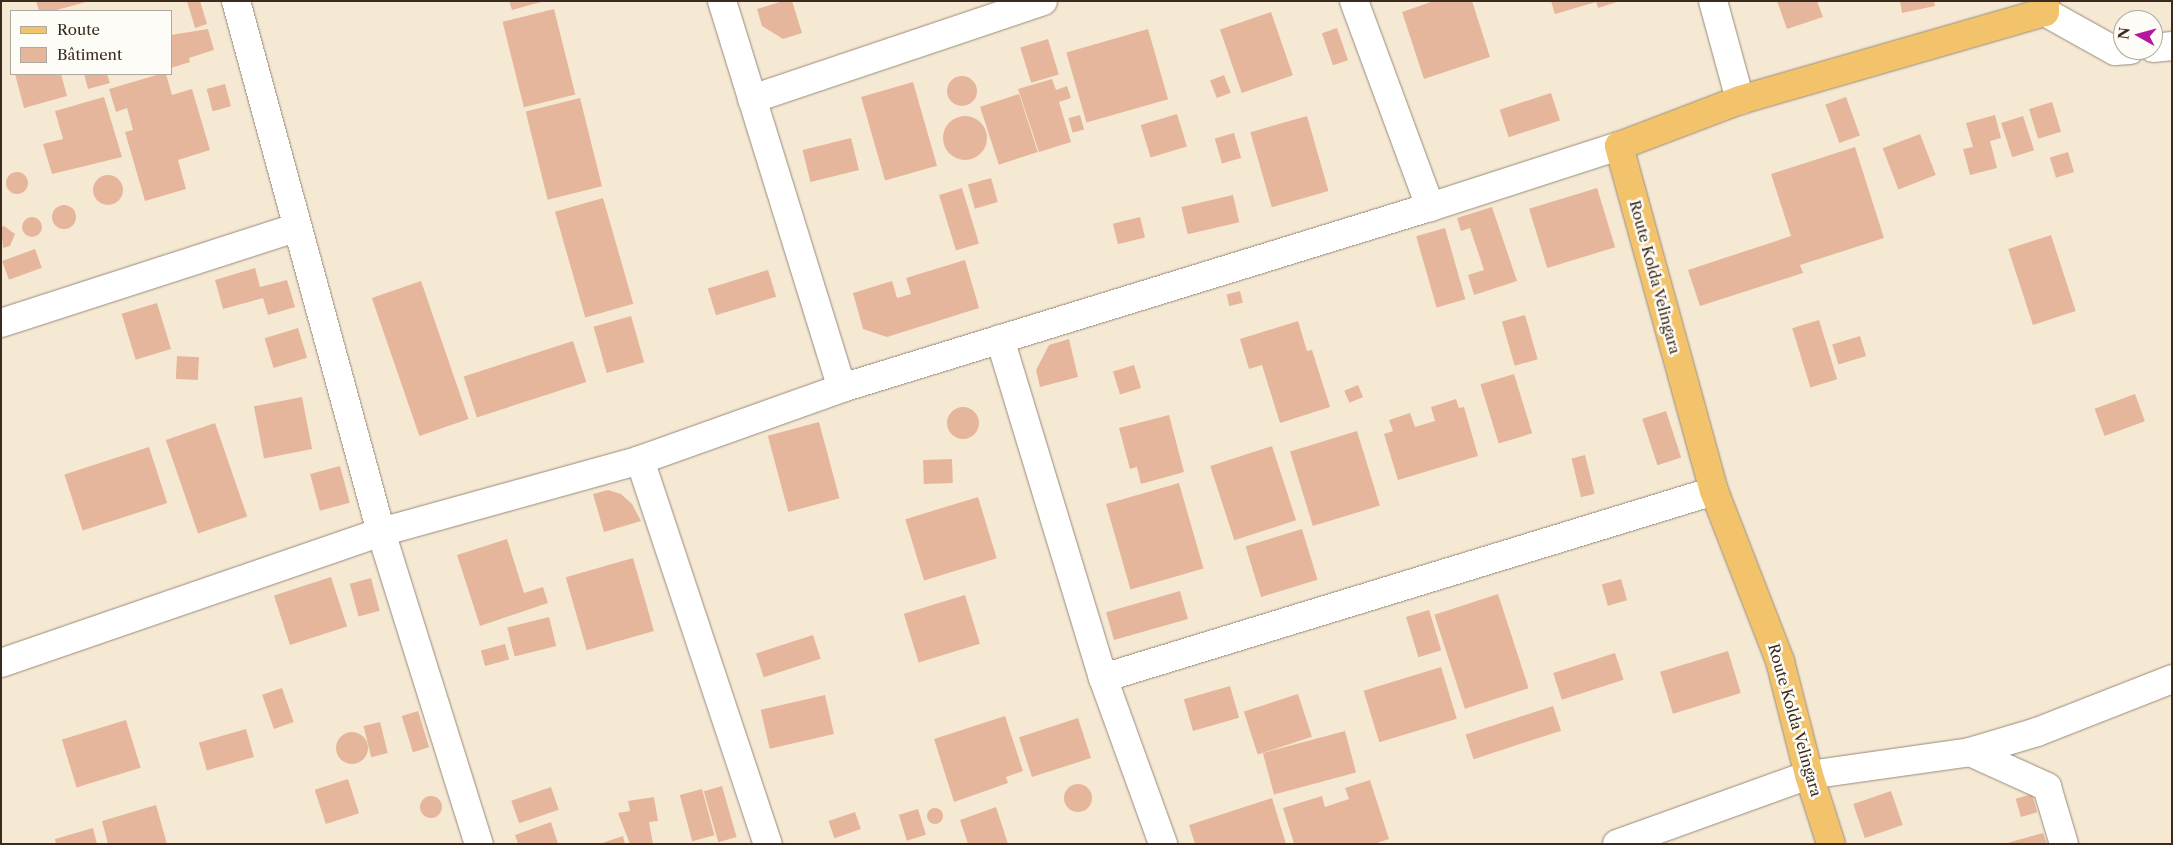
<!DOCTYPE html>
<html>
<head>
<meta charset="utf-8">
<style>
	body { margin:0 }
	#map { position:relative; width:2173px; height:845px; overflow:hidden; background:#f6e9d4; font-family:"Libre Caslon Text",serif }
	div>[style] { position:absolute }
	.building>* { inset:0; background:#e5b69c; transform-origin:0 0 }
	.round { border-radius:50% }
	.roads { filter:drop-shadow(0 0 1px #988a79) drop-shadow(0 0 1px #988a79) }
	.minor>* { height:28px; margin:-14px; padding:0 14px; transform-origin:14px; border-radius:14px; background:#fff }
	.major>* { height:28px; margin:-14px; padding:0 14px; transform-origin:14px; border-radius:14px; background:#f2c36a }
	span { translate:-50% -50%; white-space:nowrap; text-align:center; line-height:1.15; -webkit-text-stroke:5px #fdfcf7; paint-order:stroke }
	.street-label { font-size:15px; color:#3b2a1e }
	.frame { position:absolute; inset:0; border:2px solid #3b2a1e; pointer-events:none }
	.legend { position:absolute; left:10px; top:10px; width:162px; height:65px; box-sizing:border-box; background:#fdfcf7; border:1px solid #afa8a0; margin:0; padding:6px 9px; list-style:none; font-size:15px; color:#3b2a1e }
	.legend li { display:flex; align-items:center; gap:10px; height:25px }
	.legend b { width:25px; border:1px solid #afa8a0 }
	.north { position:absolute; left:2113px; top:10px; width:50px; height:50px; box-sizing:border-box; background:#fdfcf7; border:1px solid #afa8a0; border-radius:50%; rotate:277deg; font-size:14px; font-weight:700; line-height:20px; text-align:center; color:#3b2a1e }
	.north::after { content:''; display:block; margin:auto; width:18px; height:22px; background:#b5179e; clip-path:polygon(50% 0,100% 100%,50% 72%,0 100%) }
</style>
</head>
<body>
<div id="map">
	<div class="building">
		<div style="clip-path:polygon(36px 1px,86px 1px,86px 2px,53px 11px,39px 11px)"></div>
		<div style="clip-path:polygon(187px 1px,200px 1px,207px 24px,195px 28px)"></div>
		<div style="clip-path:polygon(509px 1px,541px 1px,541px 2px,512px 10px)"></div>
		<div style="clip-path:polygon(783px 1px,792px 1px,802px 33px,783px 39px,762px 26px,757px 9px)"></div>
		<div style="clip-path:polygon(1434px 1px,1472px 1px,1490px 57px,1424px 79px,1402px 12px)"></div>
		<div style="clip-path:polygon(1551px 1px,1596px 1px,1596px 2px,1555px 14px)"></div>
		<div style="clip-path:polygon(1596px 1px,1617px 1px,1617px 2px,1598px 8px)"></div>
		<div style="clip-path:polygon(1777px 1px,1817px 1px,1823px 17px,1787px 29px)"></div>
		<div style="clip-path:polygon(1900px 1px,1934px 1px,1935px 6px,1902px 13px)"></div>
		<div style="left:554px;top:9px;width:88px;height:53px;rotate:76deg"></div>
		<div style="left:1271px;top:12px;width:67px;height:54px;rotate:71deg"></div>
		<div style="left:1337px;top:28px;width:34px;height:16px;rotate:71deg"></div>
		<div style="clip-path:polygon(208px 29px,214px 50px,189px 58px,190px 62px,171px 68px,171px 35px)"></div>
		<div style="left:1148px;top:29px;width:73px;height:85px;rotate:74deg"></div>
		<div style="left:1048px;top:39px;width:37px;height:29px;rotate:73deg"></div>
		<div style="clip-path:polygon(15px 74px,61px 74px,67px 96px,24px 108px)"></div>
		<div style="clip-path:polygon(84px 74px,107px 74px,110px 83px,88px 89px)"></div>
		<div style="clip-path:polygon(160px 74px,166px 74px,172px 95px,192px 89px,210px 150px,178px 160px,186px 189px,145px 201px,125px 132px,133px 130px,127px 108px,116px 112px,109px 89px)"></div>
		<div style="left:1224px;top:75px;width:19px;height:15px;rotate:69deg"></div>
		<div class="round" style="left:947px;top:76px;width:30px;height:30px"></div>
		<div style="clip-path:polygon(1052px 79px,1056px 90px,1067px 86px,1071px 98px,1059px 102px,1071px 142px,1039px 152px,1018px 89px)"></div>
		<div style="left:913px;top:82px;width:87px;height:54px;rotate:74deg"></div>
		<div style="left:225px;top:84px;width:23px;height:19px;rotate:75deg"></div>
		<div style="left:1551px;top:93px;width:29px;height:54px;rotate:72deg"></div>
		<div style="left:1019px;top:94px;width:61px;height:41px;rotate:72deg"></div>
		<div style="clip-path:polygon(104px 97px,122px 157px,52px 174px,43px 144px,63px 139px,55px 111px)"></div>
		<div style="left:1846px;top:97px;width:41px;height:22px;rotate:70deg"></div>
		<div style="left:580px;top:98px;width:91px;height:56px;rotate:76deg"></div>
		<div style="left:2052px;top:102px;width:31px;height:24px;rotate:73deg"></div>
		<div style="left:1177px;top:114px;width:34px;height:38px;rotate:73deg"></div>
		<div style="left:1080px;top:115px;width:15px;height:12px;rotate:74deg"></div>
		<div style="clip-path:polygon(1995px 115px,2001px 138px,1990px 141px,1997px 168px,1970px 175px,1963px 149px,1973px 147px,1966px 123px)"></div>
		<div style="left:1307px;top:116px;width:78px;height:59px;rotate:74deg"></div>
		<div style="left:2023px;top:116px;width:36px;height:23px;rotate:72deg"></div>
		<div class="round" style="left:943px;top:116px;width:44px;height:44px"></div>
		<div style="left:1234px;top:133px;width:26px;height:20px;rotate:74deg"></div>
		<div style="left:1920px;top:134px;width:44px;height:40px;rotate:69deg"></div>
		<div style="left:851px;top:138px;width:33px;height:50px;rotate:76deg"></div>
		<div style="clip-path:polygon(1855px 147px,1884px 238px,1800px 265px,1803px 273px,1700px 306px,1688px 270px,1791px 236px,1771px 174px)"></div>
		<div style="left:2068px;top:152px;width:21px;height:19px;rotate:73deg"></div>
		<div class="round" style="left:6px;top:172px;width:22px;height:22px"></div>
		<div class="round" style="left:93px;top:175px;width:30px;height:30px"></div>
		<div style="left:991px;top:178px;width:25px;height:24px;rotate:74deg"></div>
		<div style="left:962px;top:188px;width:58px;height:24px;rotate:73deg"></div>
		<div style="left:1597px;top:188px;width:62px;height:71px;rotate:73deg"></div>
		<div style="left:1233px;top:195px;width:28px;height:53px;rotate:77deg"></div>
		<div style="left:603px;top:198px;width:110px;height:50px;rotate:74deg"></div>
		<div class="round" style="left:52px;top:205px;width:24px;height:24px"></div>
		<div style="clip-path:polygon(1492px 207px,1517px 281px,1474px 295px,1468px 275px,1484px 270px,1470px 228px,1461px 231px,1457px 218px)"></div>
		<div class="round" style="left:22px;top:217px;width:20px;height:20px"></div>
		<div style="left:1140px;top:217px;width:21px;height:28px;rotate:76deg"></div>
		<div style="clip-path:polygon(4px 226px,15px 234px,10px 246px,3px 248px,1px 227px)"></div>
		<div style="left:1445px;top:228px;width:74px;height:30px;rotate:74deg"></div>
		<div style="left:2051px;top:235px;width:80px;height:45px;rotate:72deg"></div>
		<div style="left:35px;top:249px;width:20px;height:35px;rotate:70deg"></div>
		<div style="clip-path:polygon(965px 260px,979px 308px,887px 337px,863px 329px,853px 293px,892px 281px,897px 298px,911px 294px,906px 278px)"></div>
		<div style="clip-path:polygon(255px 268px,260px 287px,287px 280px,295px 307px,268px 315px,263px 298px,223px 309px,215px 280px)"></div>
		<div style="left:768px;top:270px;width:28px;height:63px;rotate:73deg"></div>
		<div style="left:421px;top:281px;width:146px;height:52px;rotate:71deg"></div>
		<div style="left:1240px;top:291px;width:12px;height:14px;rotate:76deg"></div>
		<div style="left:157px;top:303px;width:48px;height:37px;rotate:73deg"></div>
		<div style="left:1525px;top:315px;width:46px;height:24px;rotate:74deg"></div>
		<div style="left:631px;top:316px;width:48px;height:39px;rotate:74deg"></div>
		<div style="left:1819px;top:320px;width:62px;height:28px;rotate:73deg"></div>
		<div style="clip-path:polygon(1298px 321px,1307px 351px,1312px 350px,1330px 407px,1280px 423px,1262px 365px,1249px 369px,1240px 339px)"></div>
		<div style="left:298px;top:328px;width:31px;height:35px;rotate:73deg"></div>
		<div style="left:1860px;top:336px;width:21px;height:29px;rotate:73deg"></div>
		<div style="clip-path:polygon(1069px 339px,1078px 377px,1040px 387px,1036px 370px,1049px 345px)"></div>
		<div style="left:573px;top:341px;width:43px;height:115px;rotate:72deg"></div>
		<div style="left:177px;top:356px;width:22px;height:23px;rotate:3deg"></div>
		<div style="left:1134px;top:365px;width:24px;height:22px;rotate:73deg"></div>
		<div style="left:1514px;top:374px;width:62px;height:35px;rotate:73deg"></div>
		<div style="left:1358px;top:385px;width:13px;height:15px;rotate:67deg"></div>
		<div style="left:2135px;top:394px;width:29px;height:43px;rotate:70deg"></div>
		<div style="left:302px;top:397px;width:53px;height:49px;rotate:79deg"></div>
		<div style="clip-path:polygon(1456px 399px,1459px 408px,1464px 407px,1478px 456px,1398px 480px,1384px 434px,1393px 431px,1389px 420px,1410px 413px,1415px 427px,1435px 421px,1431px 407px)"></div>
		<div class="round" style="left:947px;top:407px;width:32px;height:32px"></div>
		<div style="left:1666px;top:411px;width:49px;height:25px;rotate:72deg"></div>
		<div style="clip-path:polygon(1169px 415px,1184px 472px,1141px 484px,1137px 467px,1130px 469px,1119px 428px)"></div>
		<div style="left:819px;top:422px;width:79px;height:53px;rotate:75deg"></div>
		<div style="left:215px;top:423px;width:99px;height:52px;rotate:71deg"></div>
		<div style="left:1357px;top:431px;width:78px;height:70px;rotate:73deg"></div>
		<div style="left:1272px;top:446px;width:78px;height:65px;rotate:72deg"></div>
		<div style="left:149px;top:447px;width:59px;height:89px;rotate:72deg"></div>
		<div style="left:1585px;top:455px;width:40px;height:14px;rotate:76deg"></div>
		<div style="left:952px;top:459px;width:24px;height:29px;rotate:88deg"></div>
		<div style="left:340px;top:466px;width:38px;height:31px;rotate:75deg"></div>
		<div style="left:1179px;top:483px;width:89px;height:76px;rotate:74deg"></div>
		<div style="clip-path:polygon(608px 490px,621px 494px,632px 504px,641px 521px,604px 532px,593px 494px)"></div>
		<div style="left:978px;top:497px;width:64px;height:76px;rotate:73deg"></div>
		<div style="left:1302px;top:529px;width:53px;height:59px;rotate:73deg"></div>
		<div style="clip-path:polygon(507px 539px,524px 593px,543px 587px,548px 603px,480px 626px,457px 555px)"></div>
		<div style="left:633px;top:558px;width:76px;height:70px;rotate:74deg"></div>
		<div style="left:331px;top:577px;width:52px;height:60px;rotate:72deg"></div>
		<div style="left:371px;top:578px;width:34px;height:22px;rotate:75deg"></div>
		<div style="left:1621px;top:579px;width:22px;height:20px;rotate:74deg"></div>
		<div style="left:1180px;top:591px;width:29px;height:77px;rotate:74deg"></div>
		<div style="left:1498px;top:594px;width:99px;height:67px;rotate:72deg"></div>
		<div style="left:965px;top:595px;width:51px;height:64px;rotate:73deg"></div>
		<div style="left:1429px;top:610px;width:42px;height:24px;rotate:73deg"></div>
		<div style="left:549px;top:617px;width:30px;height:43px;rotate:76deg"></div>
		<div style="left:813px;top:635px;width:25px;height:60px;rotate:72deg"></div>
		<div style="left:505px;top:644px;width:16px;height:25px;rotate:75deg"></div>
		<div style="left:1728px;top:651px;width:44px;height:71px;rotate:73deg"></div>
		<div style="left:1615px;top:653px;width:28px;height:65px;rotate:72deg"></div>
		<div style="left:1441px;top:667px;width:54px;height:81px;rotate:73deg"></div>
		<div style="left:1230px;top:686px;width:33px;height:48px;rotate:74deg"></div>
		<div style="left:282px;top:688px;width:36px;height:21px;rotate:71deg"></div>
		<div style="left:1298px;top:694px;width:45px;height:57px;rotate:72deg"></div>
		<div style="left:825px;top:695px;width:40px;height:66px;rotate:77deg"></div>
		<div style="left:1553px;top:706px;width:26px;height:92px;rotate:72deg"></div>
		<div style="left:418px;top:711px;width:38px;height:17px;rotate:73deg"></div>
		<div style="clip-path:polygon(1005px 716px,1023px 771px,1006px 777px,1008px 783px,954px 802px,934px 739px)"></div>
		<div style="left:1078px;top:718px;width:42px;height:62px;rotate:72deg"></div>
		<div style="left:126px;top:720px;width:50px;height:67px;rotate:73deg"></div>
		<div style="left:380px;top:722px;width:32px;height:17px;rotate:76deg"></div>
		<div style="left:246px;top:729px;width:29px;height:49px;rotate:74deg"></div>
		<div style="left:1345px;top:731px;width:43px;height:85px;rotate:75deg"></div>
		<div class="round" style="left:336px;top:732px;width:32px;height:32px"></div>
		<div style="left:348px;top:779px;width:36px;height:35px;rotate:72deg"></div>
		<div style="clip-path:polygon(1370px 780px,1389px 839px,1374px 844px,1294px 844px,1283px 808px,1322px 796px,1325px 807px,1349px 799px,1345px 788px)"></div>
		<div class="round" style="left:1064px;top:784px;width:28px;height:28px"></div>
		<div style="left:722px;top:786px;width:53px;height:19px;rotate:74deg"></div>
		<div style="left:551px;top:787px;width:24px;height:42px;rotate:71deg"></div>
		<div style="left:702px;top:789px;width:48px;height:23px;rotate:75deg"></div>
		<div style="left:1891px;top:791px;width:36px;height:40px;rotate:71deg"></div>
		<div style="left:2032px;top:794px;width:19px;height:17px;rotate:74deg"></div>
		<div class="round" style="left:420px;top:796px;width:22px;height:22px"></div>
		<div style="clip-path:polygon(654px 797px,658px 821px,649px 822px,653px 844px,630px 844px,618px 813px,630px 811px,628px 801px)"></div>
		<div style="clip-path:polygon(1272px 798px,1286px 844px,1195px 844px,1189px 825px)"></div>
		<div style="clip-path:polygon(156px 805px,167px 844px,108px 844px,102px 821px)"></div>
		<div style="clip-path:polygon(996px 807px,1008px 844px,968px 844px,960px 820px)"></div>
		<div class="round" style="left:927px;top:808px;width:16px;height:16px"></div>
		<div style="left:918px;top:809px;width:27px;height:20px;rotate:73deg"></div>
		<div style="left:855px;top:812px;width:18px;height:28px;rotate:71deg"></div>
		<div style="clip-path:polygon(551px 822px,558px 844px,518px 844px,515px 835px)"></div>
		<div style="clip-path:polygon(93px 828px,97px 844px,56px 844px,55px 839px)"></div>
		<div style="clip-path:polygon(2043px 833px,2047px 844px,2007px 844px,2007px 843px)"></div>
		<div style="clip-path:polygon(623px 836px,625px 844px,602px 844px,602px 843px)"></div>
	</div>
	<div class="roads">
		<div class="minor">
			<div style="left:236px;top:1px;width:550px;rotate:74.73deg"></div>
			<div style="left:381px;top:532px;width:327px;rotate:72.6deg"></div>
			<div style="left:722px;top:1px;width:405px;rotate:72.8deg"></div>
			<div style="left:1354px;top:1px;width:220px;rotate:69.7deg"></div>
			<div style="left:1713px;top:1px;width:103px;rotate:74.7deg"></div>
			<div style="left:2045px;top:12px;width:80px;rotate:29.1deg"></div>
			<div style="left:2115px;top:51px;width:15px;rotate:-4deg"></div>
			<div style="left:2153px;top:48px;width:19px;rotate:-6deg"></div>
			<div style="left:752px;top:99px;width:307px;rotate:-18.6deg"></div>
			<div style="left:1px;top:323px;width:310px;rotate:-17.9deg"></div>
			<div style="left:1000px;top:339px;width:354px;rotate:73.1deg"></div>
			<div style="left:1103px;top:678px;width:177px;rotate:70.1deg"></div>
			<div style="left:640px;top:460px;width:405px;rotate:71.6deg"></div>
			<div style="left:1px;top:663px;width:402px;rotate:-19deg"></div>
			<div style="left:381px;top:532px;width:269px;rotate:-15.5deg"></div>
			<div style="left:640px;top:460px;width:214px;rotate:-19.6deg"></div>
			<div style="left:842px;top:388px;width:615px;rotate:-17.11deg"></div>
			<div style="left:1430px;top:207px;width:199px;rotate:-17.9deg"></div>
			<div style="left:1103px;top:678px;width:639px;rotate:-17.02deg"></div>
			<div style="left:1970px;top:752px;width:85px;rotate:24.4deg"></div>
			<div style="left:2047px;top:787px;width:59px;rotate:73.4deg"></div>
			<div style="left:1617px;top:844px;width:204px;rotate:-19.8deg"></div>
			<div style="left:1809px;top:775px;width:163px;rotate:-8.1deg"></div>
			<div style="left:1970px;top:752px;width:70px;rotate:-16.6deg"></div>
			<div style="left:2037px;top:732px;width:145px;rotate:-21.4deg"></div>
		</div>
		<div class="major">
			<div style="left:1831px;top:844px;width:72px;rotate:-107.7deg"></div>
			<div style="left:1809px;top:775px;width:118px;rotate:-104.3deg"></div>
			<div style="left:1780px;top:661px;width:182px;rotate:-111.2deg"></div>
			<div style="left:1714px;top:491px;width:358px;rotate:-105.4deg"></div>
			<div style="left:1619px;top:146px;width:129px;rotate:-20.8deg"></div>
			<div style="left:1740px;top:100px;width:317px;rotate:-16.1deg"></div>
			<div style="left:2045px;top:12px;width:11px;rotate:-90deg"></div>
		</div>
	</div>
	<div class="street-label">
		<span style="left:1655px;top:277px;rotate:75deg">Route Kolda Velingara</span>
		<span style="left:1795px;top:720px;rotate:74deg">Route Kolda Velingara</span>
	</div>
	<div class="frame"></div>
	<ul class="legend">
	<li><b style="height:6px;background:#f2c36a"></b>Route</li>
	<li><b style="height:14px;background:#e5b69c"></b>Bâtiment</li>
	</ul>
	<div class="north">N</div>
</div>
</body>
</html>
